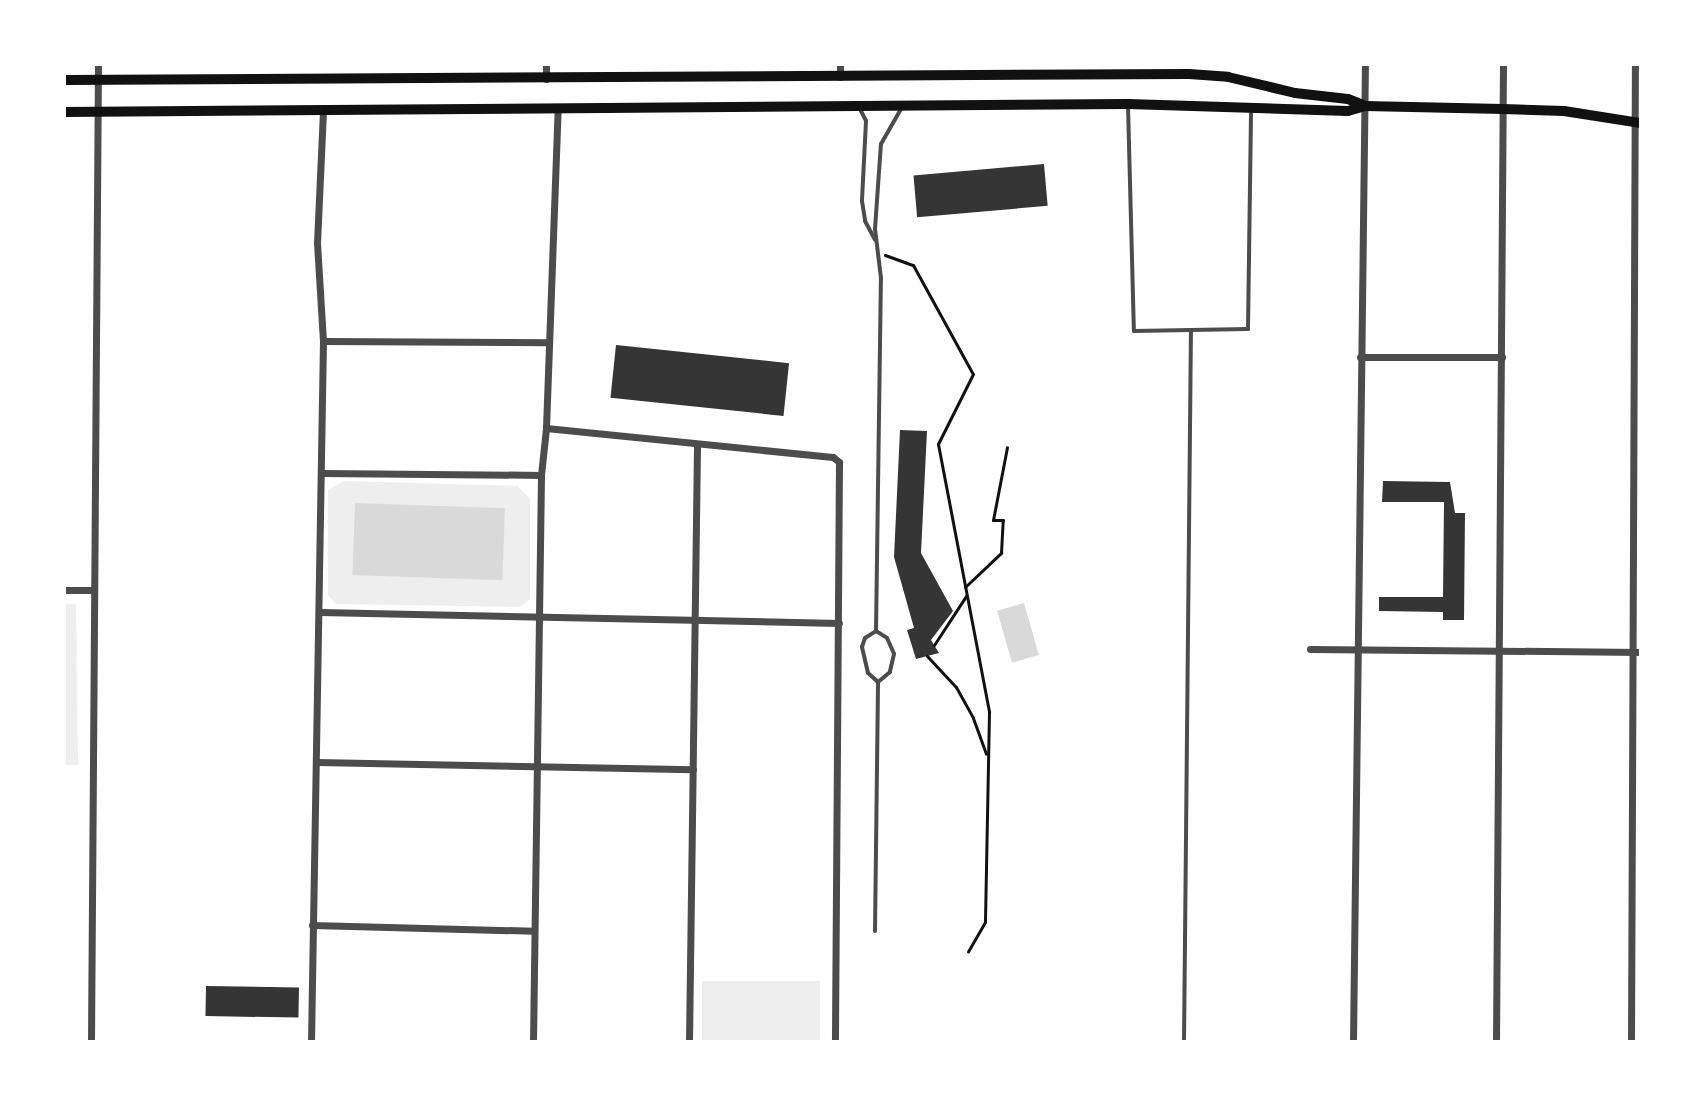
<!DOCTYPE html>
<html>
<head>
<meta charset="utf-8">
<style>
	body { margin:0 }
	#map { position:relative; width:1705px; height:1106px; overflow:hidden; background:#fff; font-family:"Fira Sans Condensed",sans-serif }
	div>[style] { position:absolute }
	.green>* { inset:0; background:#eee; transform-origin:0 0 }
	.water>* { inset:0; background:#d9d9d9; transform-origin:0 0 }
	.building>* { inset:0; background:#353535; transform-origin:0 0 }
	.path>* { height:3px; margin:-1.5px; padding:0 1.5px; transform-origin:1.5px; border-radius:1.5px; background:#111 }
	.service>* { height:4px; margin:-2px; padding:0 2px; transform-origin:2px; border-radius:2px; background:#4c4c4c }
	.minor>* { height:7px; margin:-3.5px; padding:0 3.5px; transform-origin:3.5px; border-radius:3.5px; background:#4c4c4c }
	.secondary>* { height:10px; margin:-5px; padding:0 5px; transform-origin:5px; border-radius:5px; background:#111 }
	span { translate:-50% -50%; white-space:nowrap; text-align:center; line-height:1.15; -webkit-text-stroke:8px #fff; paint-order:stroke }
	.frame { position:absolute; inset:0; border:66px solid #fff; pointer-events:none }
</style>
</head>
<body>
<div id="map">
	<div class="green">
		<div style="clip-path:polygon(344px 481px,518px 486px,530px 499px,530px 599px,520px 607px,336px 604px,328px 595px,328px 490px)"></div>
		<div style="clip-path:polygon(64px 604px,76px 604px,78px 765px,64px 765px)"></div>
		<div style="left:702px;top:981px;width:118px;height:61px"></div>
	</div>
	<div class="water">
		<div style="left:355px;top:503px;width:150px;height:72px;rotate:2deg"></div>
		<div style="left:1024px;top:603px;width:54px;height:28px;rotate:74deg"></div>
	</div>
	<div class="building">
		<div style="left:1044px;top:164px;width:42px;height:131px;rotate:85deg"></div>
		<div style="left:616px;top:345px;width:174px;height:53px;rotate:6deg"></div>
		<div style="clip-path:polygon(900px 430px,927px 431px,921px 553px,953px 611px,931px 640px,939px 653px,916px 659px,907px 630px,914px 628px,894px 557px)"></div>
		<div style="clip-path:polygon(1383px 481px,1450px 482px,1455px 513px,1465px 513px,1464px 620px,1443px 620px,1443px 612px,1379px 611px,1379px 597px,1443px 597px,1444px 502px,1382px 502px)"></div>
		<div style="left:206px;top:986px;width:93px;height:30px;rotate:1deg"></div>
	</div>
	<div class="path">
		<div style="left:885px;top:255px;width:30px;rotate:20deg"></div>
		<div style="left:913px;top:265px;width:124px;rotate:61.2deg"></div>
		<div style="left:973px;top:374px;width:78px;rotate:116.6deg"></div>
		<div style="left:938px;top:444px;width:273px;rotate:79.2deg"></div>
		<div style="left:989px;top:712px;width:210px;rotate:91.1deg"></div>
		<div style="left:985px;top:922px;width:34px;rotate:120deg"></div>
		<div style="left:965px;top:587px;width:50px;rotate:-43.4deg"></div>
		<div style="left:1001px;top:553px;width:33px;rotate:-87deg"></div>
		<div style="left:1003px;top:520px;width:10px;rotate:180deg"></div>
		<div style="left:993px;top:520px;width:74px;rotate:-79.1deg"></div>
		<div style="left:934px;top:645px;width:59px;rotate:-56.9deg"></div>
		<div style="left:927px;top:656px;width:42px;rotate:46.9deg"></div>
		<div style="left:956px;top:687px;width:35px;rotate:61deg"></div>
		<div style="left:973px;top:718px;width:38px;rotate:70deg"></div>
	</div>
	<div class="service">
		<div style="left:1128px;top:106px;width:225px;rotate:88.5deg"></div>
		<div style="left:1134px;top:331px;width:114px;rotate:-1deg"></div>
		<div style="left:1248px;top:329px;width:221px;rotate:-89.2deg"></div>
		<div style="left:860px;top:109px;width:13px;rotate:63deg"></div>
		<div style="left:866px;top:121px;width:80px;rotate:92.9deg"></div>
		<div style="left:862px;top:201px;width:20px;rotate:81deg"></div>
		<div style="left:865px;top:221px;width:21px;rotate:62deg"></div>
		<div style="left:876px;top:631px;width:353px;rotate:-89.2deg"></div>
		<div style="left:881px;top:278px;width:49px;rotate:-97deg"></div>
		<div style="left:875px;top:229px;width:85px;rotate:-86deg"></div>
		<div style="left:881px;top:144px;width:40px;rotate:-60.3deg"></div>
		<div style="left:876px;top:631px;width:13px;rotate:32deg"></div>
		<div style="left:887px;top:638px;width:17px;rotate:66deg"></div>
		<div style="left:894px;top:654px;width:18px;rotate:103deg"></div>
		<div style="left:890px;top:672px;width:16px;rotate:140deg"></div>
		<div style="left:878px;top:682px;width:13px;rotate:-138deg"></div>
		<div style="left:868px;top:673px;width:27px;rotate:-103deg"></div>
		<div style="left:862px;top:647px;width:9px;rotate:-72deg"></div>
		<div style="left:865px;top:638px;width:13px;rotate:-32deg"></div>
		<div style="left:875px;top:931px;width:249px;rotate:-89.3deg"></div>
		<div style="left:1184px;top:1042px;width:712px;rotate:-89.44deg"></div>
	</div>
	<div class="minor">
		<div style="left:840px;top:77px;width:13px;rotate:-90deg"></div>
		<div style="left:546px;top:79px;width:15px;rotate:-90deg"></div>
		<div style="left:323px;top:341px;width:224px;rotate:0.3deg"></div>
		<div style="left:1360px;top:357px;width:142px"></div>
		<div style="left:546px;top:428px;width:288px;rotate:5.8deg"></div>
		<div style="left:833px;top:457px;width:8px;rotate:40deg"></div>
		<div style="left:839px;top:462px;width:580px;rotate:90.4deg"></div>
		<div style="left:322px;top:473px;width:219px;rotate:0.5deg"></div>
		<div style="left:64px;top:590px;width:30px"></div>
		<div style="left:320px;top:612px;width:519px;rotate:1.21deg"></div>
		<div style="left:1310px;top:649px;width:331px;rotate:0.5deg"></div>
		<div style="left:317px;top:762px;width:376px;rotate:1.1deg"></div>
		<div style="left:312px;top:925px;width:222px;rotate:1.5deg"></div>
		<div style="left:91px;top:1042px;width:978px;rotate:-89.59deg"></div>
		<div style="left:311px;top:1042px;width:701px;rotate:-89.02deg"></div>
		<div style="left:323px;top:341px;width:98px;rotate:-93.5deg"></div>
		<div style="left:317px;top:243px;width:133px;rotate:-87.4deg"></div>
		<div style="left:533px;top:1042px;width:567px;rotate:-89.19deg"></div>
		<div style="left:541px;top:475px;width:47px;rotate:-83.9deg"></div>
		<div style="left:546px;top:428px;width:320px;rotate:-87.9deg"></div>
		<div style="left:689px;top:1042px;width:598px;rotate:-89.23deg"></div>
		<div style="left:1353px;top:1042px;width:978px;rotate:-89.3deg"></div>
		<div style="left:1496px;top:1042px;width:978px;rotate:-89.59deg"></div>
		<div style="left:1631px;top:1042px;width:978px;rotate:-89.77deg"></div>
	</div>
	<div class="secondary">
		<div style="left:64px;top:80px;width:1125px;rotate:-0.31deg"></div>
		<div style="left:1189px;top:74px;width:39px;rotate:4deg"></div>
		<div style="left:1228px;top:77px;width:69px;rotate:13.4deg"></div>
		<div style="left:1295px;top:93px;width:53px;rotate:6.5deg"></div>
		<div style="left:1348px;top:99px;width:18px;rotate:22deg"></div>
		<div style="left:64px;top:112px;width:1064px;rotate:-0.43deg"></div>
		<div style="left:1128px;top:104px;width:220px;rotate:1.8deg"></div>
		<div style="left:1348px;top:111px;width:18px;rotate:-16deg"></div>
		<div style="left:1365px;top:106px;width:138px;rotate:1.2deg"></div>
		<div style="left:1503px;top:109px;width:61px;rotate:1.9deg"></div>
		<div style="left:1564px;top:111px;width:78px;rotate:8.9deg"></div>
	</div>
	<div class="frame"></div>
</div>
</body>
</html>
